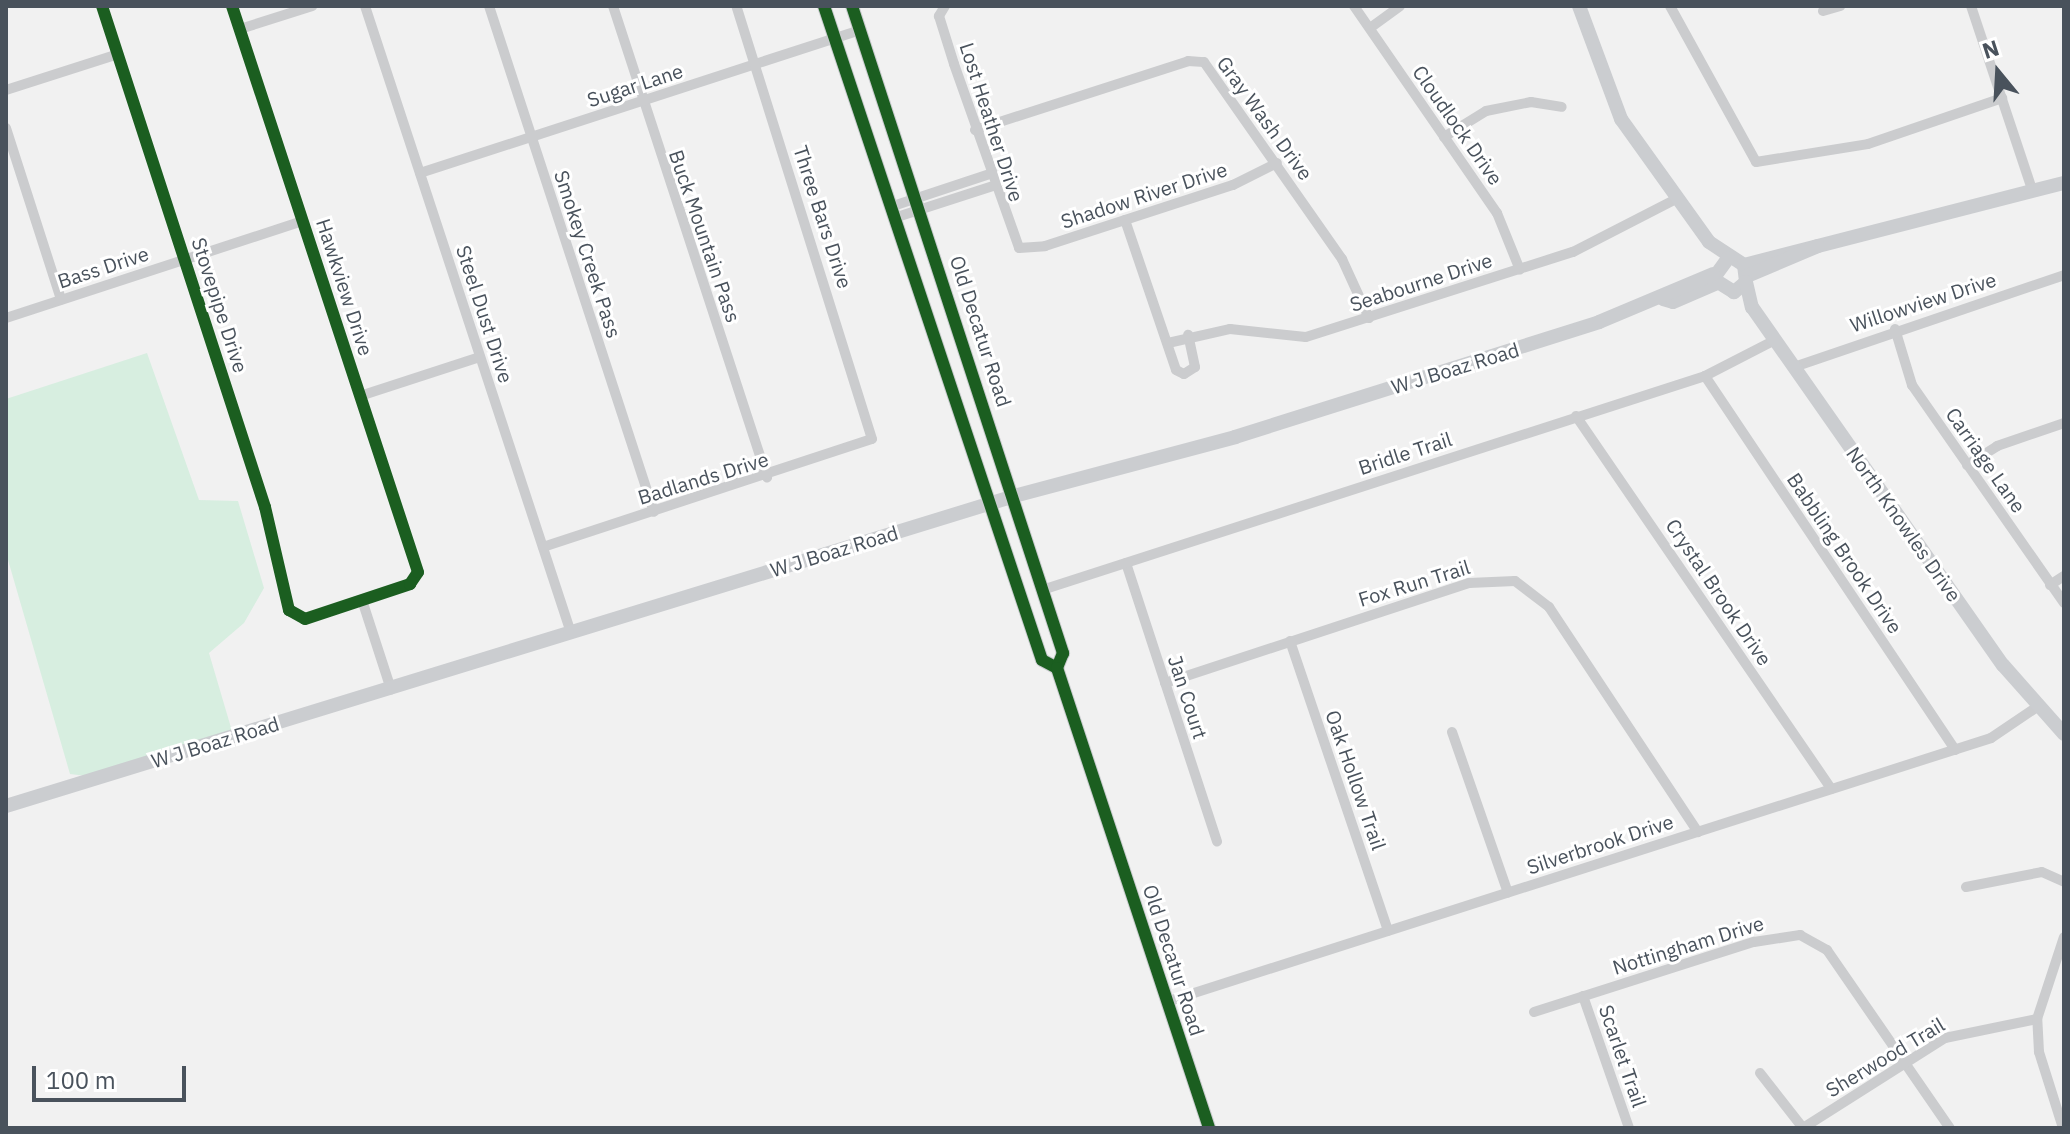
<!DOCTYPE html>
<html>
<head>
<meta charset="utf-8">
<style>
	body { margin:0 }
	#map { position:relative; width:2070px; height:1134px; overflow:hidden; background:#f1f1f1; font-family:"IBM Plex Sans",sans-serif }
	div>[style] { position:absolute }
	.green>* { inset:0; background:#d7eee0 }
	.street>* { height:10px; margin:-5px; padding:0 5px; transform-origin:5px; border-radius:5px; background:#cbccce }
	.secondary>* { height:14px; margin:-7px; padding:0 7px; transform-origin:7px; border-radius:7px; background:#cbcdd0 }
	.cycleway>* { height:12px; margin:-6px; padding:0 6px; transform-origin:6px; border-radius:6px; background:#1b5e20 }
	span { translate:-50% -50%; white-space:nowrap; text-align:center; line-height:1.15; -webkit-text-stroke:6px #fff; paint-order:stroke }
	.street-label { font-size:20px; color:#49525c }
	.frame { position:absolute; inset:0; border:8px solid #49525c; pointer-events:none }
	.north { position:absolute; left:1958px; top:32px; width:80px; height:80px; -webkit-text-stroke:6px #fff; paint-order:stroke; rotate:342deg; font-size:22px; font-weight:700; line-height:32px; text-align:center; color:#49525c }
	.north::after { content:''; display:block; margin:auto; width:28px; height:36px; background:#49525c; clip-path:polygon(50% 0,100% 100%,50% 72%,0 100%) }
	.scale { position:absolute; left:32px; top:1066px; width:154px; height:36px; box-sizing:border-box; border:4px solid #49525c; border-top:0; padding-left:10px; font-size:24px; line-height:28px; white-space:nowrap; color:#49525c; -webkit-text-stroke:6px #fff; paint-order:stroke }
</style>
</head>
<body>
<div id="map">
	<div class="green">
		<div style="clip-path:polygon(147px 353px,199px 500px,238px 501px,264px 588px,244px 623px,209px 653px,232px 731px,86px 776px,70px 774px,6px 553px,6px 399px)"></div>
	</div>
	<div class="street">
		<div style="left:102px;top:6px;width:527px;rotate:71.98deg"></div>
		<div style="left:265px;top:507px;width:106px;rotate:76.9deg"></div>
		<div style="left:289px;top:610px;width:18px;rotate:29deg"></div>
		<div style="left:305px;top:619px;width:111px;rotate:-18.4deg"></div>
		<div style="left:410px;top:584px;width:14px;rotate:-56deg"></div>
		<div style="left:418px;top:572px;width:596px;rotate:-108.19deg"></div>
		<div style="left:365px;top:6px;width:660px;rotate:71.81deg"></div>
		<div style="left:489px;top:6px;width:532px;rotate:71.94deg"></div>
		<div style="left:613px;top:6px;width:496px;rotate:71.9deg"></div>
		<div style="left:945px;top:6px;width:12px;rotate:121deg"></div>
		<div style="left:939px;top:16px;width:50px;rotate:72.6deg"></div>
		<div style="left:954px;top:64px;width:195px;rotate:70.5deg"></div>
		<div style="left:1019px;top:248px;width:26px;rotate:-4deg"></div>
		<div style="left:1045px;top:246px;width:198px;rotate:-18deg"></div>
		<div style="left:1233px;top:185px;width:49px;rotate:-26.6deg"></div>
		<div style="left:1354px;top:6px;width:252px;rotate:55.4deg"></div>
		<div style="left:1497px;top:213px;width:61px;rotate:68deg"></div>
		<div style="left:1670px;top:6px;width:178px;rotate:61.1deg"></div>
		<div style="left:1756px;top:162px;width:113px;rotate:-9.1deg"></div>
		<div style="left:1868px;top:144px;width:142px;rotate:-18.9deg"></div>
		<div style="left:1971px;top:6px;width:196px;rotate:71.6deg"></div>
		<div style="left:1823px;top:11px;width:18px;rotate:-16deg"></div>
		<div style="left:1370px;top:28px;width:37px;rotate:-36deg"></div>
		<div style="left:240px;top:29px;width:76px;rotate:-17.7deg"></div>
		<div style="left:6px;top:90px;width:118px;rotate:-17.8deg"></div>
		<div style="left:6px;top:128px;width:180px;rotate:72.2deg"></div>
		<div style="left:975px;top:130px;width:224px;rotate:-17.9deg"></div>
		<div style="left:1188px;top:61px;width:16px;rotate:4deg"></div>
		<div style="left:1204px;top:62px;width:241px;rotate:55deg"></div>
		<div style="left:1342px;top:259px;width:65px;rotate:65.4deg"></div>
		<div style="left:1444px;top:137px;width:49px;rotate:-31.8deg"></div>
		<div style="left:1486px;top:111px;width:46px;rotate:-11.3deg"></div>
		<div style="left:1531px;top:102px;width:31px;rotate:9deg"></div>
		<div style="left:420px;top:173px;width:463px;rotate:-18deg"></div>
		<div style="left:890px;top:207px;width:105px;rotate:-18.3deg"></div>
		<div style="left:894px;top:218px;width:104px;rotate:-17.9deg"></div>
		<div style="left:1125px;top:220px;width:158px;rotate:71.2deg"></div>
		<div style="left:1176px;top:370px;width:9px;rotate:27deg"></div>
		<div style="left:1184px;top:374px;width:13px;rotate:-32deg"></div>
		<div style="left:1195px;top:367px;width:33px;rotate:-102deg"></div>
		<div style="left:6px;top:318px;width:312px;rotate:-18.1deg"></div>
		<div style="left:1895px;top:329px;width:59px;rotate:73.1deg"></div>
		<div style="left:1912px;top:385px;width:266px;rotate:55.1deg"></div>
		<div style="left:1168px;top:343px;width:64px;rotate:-12.7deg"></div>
		<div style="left:1230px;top:329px;width:76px;rotate:6deg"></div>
		<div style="left:1306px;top:337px;width:280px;rotate:-17.7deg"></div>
		<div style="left:1573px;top:252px;width:114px;rotate:-27.2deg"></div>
		<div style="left:1794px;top:367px;width:285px;rotate:-18.8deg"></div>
		<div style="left:1705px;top:376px;width:450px;rotate:56.2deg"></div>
		<div style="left:360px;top:396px;width:126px;rotate:-18deg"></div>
		<div style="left:1576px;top:416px;width:452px;rotate:55.6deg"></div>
		<div style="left:1967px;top:465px;width:36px;rotate:-32deg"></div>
		<div style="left:1997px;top:446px;width:71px;rotate:-18.9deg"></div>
		<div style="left:543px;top:547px;width:346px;rotate:-18.2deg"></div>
		<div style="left:872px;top:439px;width:454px;rotate:-107.4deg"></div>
		<div style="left:1126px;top:563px;width:293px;rotate:71.9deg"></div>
		<div style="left:2050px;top:585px;width:17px;rotate:-33deg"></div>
		<div style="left:1042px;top:590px;width:697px;rotate:-17.89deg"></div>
		<div style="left:1705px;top:376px;width:79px;rotate:-27.2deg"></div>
		<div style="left:362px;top:600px;width:94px;rotate:72deg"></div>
		<div style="left:1290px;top:641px;width:306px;rotate:71.3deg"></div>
		<div style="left:1165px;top:683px;width:320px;rotate:-18.2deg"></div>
		<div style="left:1469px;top:583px;width:46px;rotate:-2.5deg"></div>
		<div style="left:1515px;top:581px;width:43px;rotate:37.4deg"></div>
		<div style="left:1549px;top:607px;width:270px;rotate:56.5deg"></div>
		<div style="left:1452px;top:732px;width:170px;rotate:70.8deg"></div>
		<div style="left:1966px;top:887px;width:77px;rotate:-11.2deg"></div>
		<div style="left:2042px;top:872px;width:24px;rotate:24deg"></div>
		<div style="left:1583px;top:996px;width:140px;rotate:70.8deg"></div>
		<div style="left:1166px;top:1002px;width:866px;rotate:-17.74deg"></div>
		<div style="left:1991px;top:738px;width:55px;rotate:-34deg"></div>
		<div style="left:1534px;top:1012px;width:231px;rotate:-17.7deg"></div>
		<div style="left:1754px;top:942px;width:47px;rotate:-8.7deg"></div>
		<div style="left:1800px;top:935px;width:31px;rotate:29deg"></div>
		<div style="left:1827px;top:950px;width:216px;rotate:55.4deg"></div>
		<div style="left:1760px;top:1073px;width:70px;rotate:52deg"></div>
		<div style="left:1803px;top:1128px;width:168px;rotate:-32.4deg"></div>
		<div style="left:1945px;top:1038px;width:94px;rotate:-11.7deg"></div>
		<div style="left:2063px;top:1128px;width:80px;rotate:-107.5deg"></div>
		<div style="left:2039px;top:1052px;width:33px;rotate:-93deg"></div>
		<div style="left:2037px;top:1019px;width:86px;rotate:-71.8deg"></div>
	</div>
	<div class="secondary">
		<div style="left:824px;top:6px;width:689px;rotate:71.57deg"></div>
		<div style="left:1042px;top:660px;width:17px;rotate:28deg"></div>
		<div style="left:852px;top:6px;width:681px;rotate:71.94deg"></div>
		<div style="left:1063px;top:653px;width:16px;rotate:112deg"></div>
		<div style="left:1057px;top:668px;width:484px;rotate:71.7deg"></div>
		<div style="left:1579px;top:6px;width:121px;rotate:69.6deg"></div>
		<div style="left:1621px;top:119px;width:151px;rotate:54.4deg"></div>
		<div style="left:1709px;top:242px;width:42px;rotate:33.3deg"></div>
		<div style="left:1744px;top:265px;width:17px;rotate:83deg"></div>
		<div style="left:1746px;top:282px;width:16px;rotate:140deg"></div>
		<div style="left:1734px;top:292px;width:25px;rotate:-148deg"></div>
		<div style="left:1713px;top:279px;width:26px;rotate:-54deg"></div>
		<div style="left:1744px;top:265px;width:330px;rotate:-14.4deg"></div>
		<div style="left:1747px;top:276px;width:77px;rotate:-22.9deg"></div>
		<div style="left:1746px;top:282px;width:26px;rotate:77deg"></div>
		<div style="left:1752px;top:307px;width:437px;rotate:55deg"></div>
		<div style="left:2003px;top:665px;width:92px;rotate:48.5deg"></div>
		<div style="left:1663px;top:299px;width:10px;rotate:17deg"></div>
		<div style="left:1673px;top:302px;width:46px;rotate:-23.2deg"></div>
		<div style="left:6px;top:806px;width:1055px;rotate:-17.09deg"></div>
		<div style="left:1014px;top:496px;width:229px;rotate:-14.9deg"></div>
		<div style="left:1235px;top:437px;width:382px;rotate:-17.5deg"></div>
		<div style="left:1599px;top:322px;width:124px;rotate:-22.8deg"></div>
	</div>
	<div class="cycleway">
		<div style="left:102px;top:6px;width:527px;rotate:71.98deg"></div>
		<div style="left:265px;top:507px;width:106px;rotate:76.9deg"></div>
		<div style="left:289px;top:610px;width:18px;rotate:29deg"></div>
		<div style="left:305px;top:619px;width:111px;rotate:-18.4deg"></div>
		<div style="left:410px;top:584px;width:14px;rotate:-56deg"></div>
		<div style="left:418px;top:572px;width:596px;rotate:-108.19deg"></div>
		<div style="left:824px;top:6px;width:689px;rotate:71.57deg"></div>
		<div style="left:1042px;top:660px;width:17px;rotate:28deg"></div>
		<div style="left:852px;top:6px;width:681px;rotate:71.94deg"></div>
		<div style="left:1063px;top:653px;width:16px;rotate:112deg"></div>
		<div style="left:1057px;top:668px;width:484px;rotate:71.7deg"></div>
	</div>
	<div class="street-label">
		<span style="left:635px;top:85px;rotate:-18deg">Sugar Lane</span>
		<span style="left:1265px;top:118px;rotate:54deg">Gray Wash Drive</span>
		<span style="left:992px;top:122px;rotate:72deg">Lost Heather Drive</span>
		<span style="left:1458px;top:125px;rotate:55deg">Cloudlock Drive</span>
		<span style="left:1144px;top:195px;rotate:-18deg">Shadow River Drive</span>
		<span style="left:823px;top:217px;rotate:72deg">Three Bars Drive</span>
		<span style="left:705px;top:236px;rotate:71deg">Buck Mountain Pass</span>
		<span style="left:588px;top:254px;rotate:72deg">Smokey Creek Pass</span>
		<span style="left:103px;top:267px;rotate:-18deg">Bass Drive</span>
		<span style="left:1421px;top:282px;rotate:-18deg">Seabourne Drive</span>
		<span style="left:345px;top:287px;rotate:72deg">Hawkview Drive</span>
		<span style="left:1923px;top:302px;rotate:-18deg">Willowview Drive</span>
		<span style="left:220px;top:305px;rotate:72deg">Stovepipe Drive</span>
		<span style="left:485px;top:314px;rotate:72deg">Steel Dust Drive</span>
		<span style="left:981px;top:331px;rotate:72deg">Old Decatur Road</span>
		<span style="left:1455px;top:368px;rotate:-17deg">W J Boaz Road</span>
		<span style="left:1405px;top:453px;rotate:-18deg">Bridle Trail</span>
		<span style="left:1986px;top:460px;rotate:55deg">Carriage Lane</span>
		<span style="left:703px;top:478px;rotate:-17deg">Badlands Drive</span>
		<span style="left:1904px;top:524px;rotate:55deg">North Knowles Drive</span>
		<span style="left:834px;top:551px;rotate:-17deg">W J Boaz Road</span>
		<span style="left:1845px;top:553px;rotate:56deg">Babbling Brook Drive</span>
		<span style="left:1414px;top:583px;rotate:-17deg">Fox Run Trail</span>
		<span style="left:1719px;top:592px;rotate:56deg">Crystal Brook Drive</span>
		<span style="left:1188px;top:697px;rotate:72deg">Jan Court</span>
		<span style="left:215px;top:742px;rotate:-17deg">W J Boaz Road</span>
		<span style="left:1356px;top:780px;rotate:71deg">Oak Hollow Trail</span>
		<span style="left:1600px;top:844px;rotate:-18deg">Silverbrook Drive</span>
		<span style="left:1688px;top:945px;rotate:-17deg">Nottingham Drive</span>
		<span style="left:1174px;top:960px;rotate:72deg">Old Decatur Road</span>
		<span style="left:1623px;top:1056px;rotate:71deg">Scarlet Trail</span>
		<span style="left:1885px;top:1057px;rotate:-31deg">Sherwood Trail</span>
	</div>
	<div class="frame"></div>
	<div class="north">N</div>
	<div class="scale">100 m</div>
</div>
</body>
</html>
